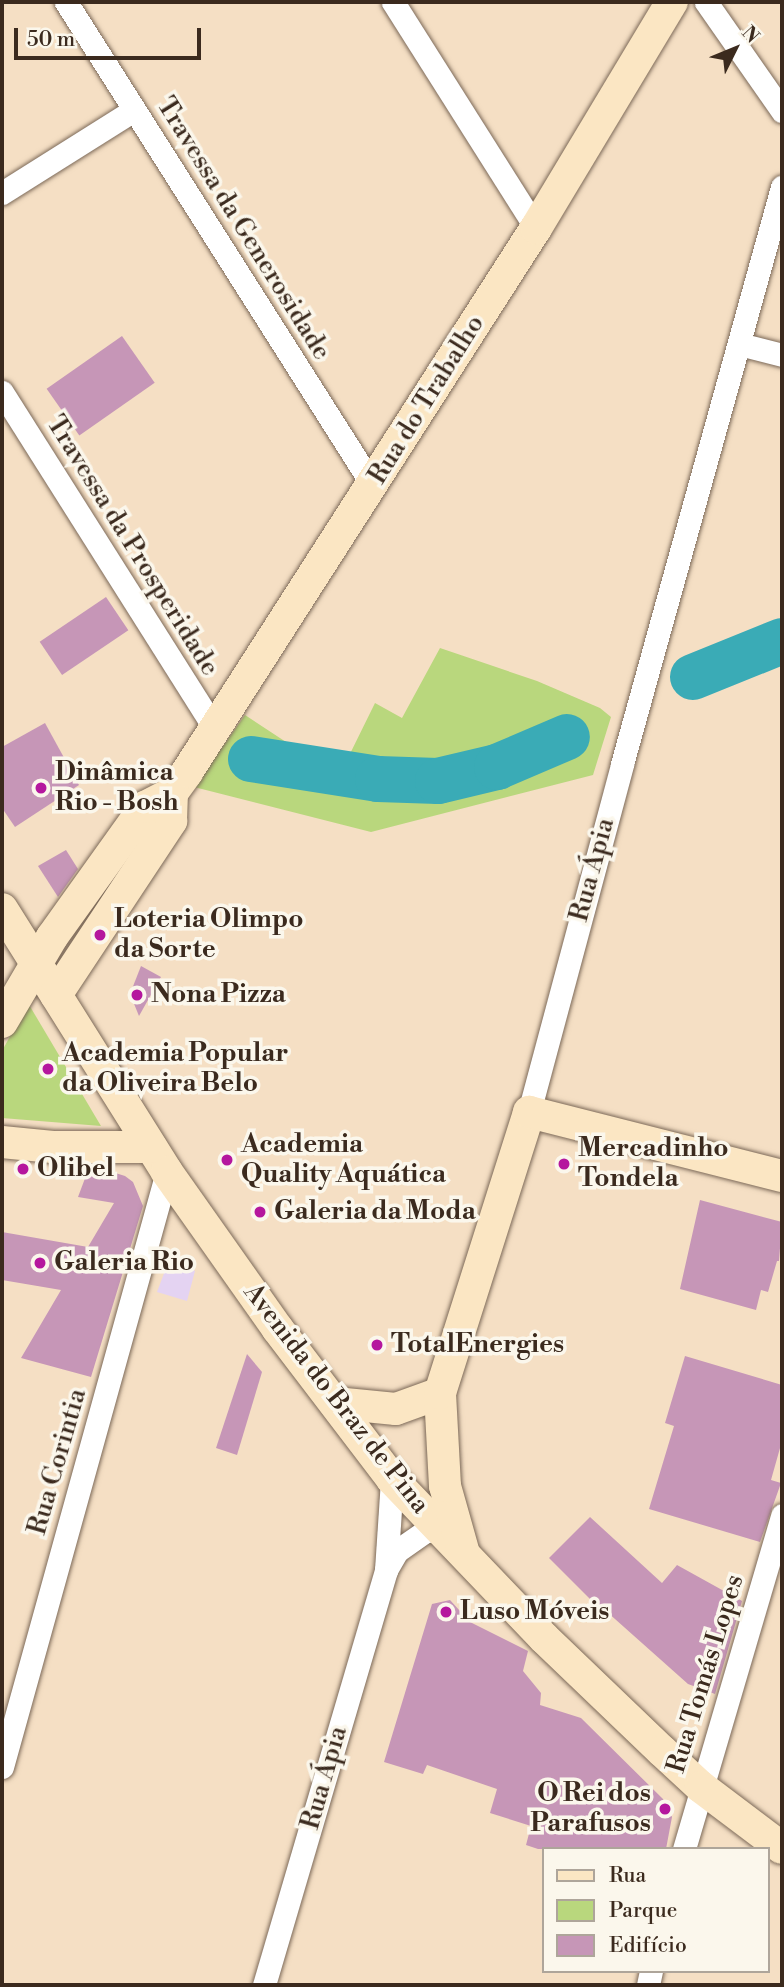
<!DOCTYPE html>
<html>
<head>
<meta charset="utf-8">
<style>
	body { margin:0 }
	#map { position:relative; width:784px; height:1987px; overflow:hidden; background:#f5dfc4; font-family:"Libre Bodoni",serif }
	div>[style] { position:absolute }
	.built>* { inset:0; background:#e4d3f2 }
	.green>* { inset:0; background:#b9d77d }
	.river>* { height:46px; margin:-23px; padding:0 23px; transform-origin:23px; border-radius:23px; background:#3aabb6 }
	.building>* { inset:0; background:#c696b7; transform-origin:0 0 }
	.roads { filter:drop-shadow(0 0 2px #7c6958) drop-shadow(0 0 2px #7c6958) }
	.street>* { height:23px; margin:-11.5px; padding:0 11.5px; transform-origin:11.5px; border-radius:11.5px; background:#fff }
	.secondary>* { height:32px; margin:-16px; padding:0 16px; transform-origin:16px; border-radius:16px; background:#fbe6c3 }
	.dots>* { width:19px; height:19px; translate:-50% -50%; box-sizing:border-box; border:4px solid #fbf7ec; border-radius:50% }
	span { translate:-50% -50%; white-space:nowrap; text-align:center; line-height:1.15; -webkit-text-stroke:7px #fbf7ec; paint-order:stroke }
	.street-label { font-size:26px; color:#3b2a1e }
	.poi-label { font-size:26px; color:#3b2a1e; font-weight:700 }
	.left { translate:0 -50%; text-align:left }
	.right { translate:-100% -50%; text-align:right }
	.frame { position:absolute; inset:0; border:4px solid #3b2a1e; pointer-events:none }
	.legend { position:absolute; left:542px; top:1847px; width:228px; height:126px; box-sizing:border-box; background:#fbf7ec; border:2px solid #aea59a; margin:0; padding:9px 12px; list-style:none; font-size:21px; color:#3b2a1e }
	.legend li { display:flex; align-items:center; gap:14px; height:35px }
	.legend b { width:35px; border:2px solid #aea59a }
	.north { position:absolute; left:700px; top:14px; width:70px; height:70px; -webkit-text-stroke:5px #fbf7ec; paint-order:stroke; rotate:47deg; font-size:19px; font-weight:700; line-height:28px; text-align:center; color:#3b2a1e }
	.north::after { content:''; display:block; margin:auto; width:24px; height:32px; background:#3b2a1e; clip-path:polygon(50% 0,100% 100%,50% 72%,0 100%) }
	.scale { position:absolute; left:14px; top:28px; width:187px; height:32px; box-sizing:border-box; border:4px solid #3b2a1e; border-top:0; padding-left:9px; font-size:21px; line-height:24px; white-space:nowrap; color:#3b2a1e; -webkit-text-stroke:5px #fbf7ec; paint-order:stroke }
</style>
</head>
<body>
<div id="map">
	<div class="built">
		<div style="clip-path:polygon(182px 1263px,195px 1271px,187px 1301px,157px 1292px,166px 1268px)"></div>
	</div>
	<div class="green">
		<div style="clip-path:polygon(440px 648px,537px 681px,600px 708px,611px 717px,593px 775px,371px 832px,194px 787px,245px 715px,315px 761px,344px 766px,375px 703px,402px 718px)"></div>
		<div style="clip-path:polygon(28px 1003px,101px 1126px,2px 1118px,2px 1051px)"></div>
	</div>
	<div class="river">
		<div style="left:693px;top:677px;width:96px;rotate:-22deg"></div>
		<div style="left:251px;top:759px;width:129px;rotate:8.9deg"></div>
		<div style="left:378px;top:779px;width:60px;rotate:1.9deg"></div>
		<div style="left:438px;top:781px;width:61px;rotate:-13.3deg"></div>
		<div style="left:497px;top:767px;width:76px;rotate:-23.2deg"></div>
	</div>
	<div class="building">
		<div style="left:122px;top:336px;width:57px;height:92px;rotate:55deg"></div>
		<div style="left:106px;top:597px;width:40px;height:80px;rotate:56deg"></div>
		<div style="clip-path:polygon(45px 723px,79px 785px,15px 827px,2px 808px,2px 747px)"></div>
		<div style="clip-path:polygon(66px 850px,78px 869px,58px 897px,38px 866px)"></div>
		<div style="clip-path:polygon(141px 966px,161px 977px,139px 1016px,130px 994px)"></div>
		<div style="clip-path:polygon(90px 1165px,125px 1176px,133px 1182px,143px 1206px,91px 1377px,21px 1358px,61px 1290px,2px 1280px,2px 1232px,88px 1247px,114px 1203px,78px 1197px)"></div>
		<div style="clip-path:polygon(700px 1200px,782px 1222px,779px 1261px,777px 1261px,768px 1292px,761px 1290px,756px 1310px,680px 1289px)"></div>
		<div style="clip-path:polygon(247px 1354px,262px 1372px,237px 1455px,216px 1448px)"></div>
		<div style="clip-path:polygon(685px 1356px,782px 1385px,782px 1441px,771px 1480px,781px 1483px,760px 1542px,649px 1509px,674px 1426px,665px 1423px)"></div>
		<div style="clip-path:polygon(590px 1517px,662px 1583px,677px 1565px,742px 1601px,715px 1694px,688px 1684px,606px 1611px,604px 1613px,549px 1558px)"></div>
		<div style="clip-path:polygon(450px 1600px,470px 1622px,528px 1651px,523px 1671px,541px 1693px,540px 1705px,581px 1718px,663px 1799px,672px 1817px,666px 1849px,538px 1849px,526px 1845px,531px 1826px,490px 1813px,497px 1789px,427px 1765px,423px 1774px,384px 1762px,432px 1604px)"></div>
	</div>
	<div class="roads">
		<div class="street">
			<div style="left:66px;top:2px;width:573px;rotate:57.61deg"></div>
			<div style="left:393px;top:2px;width:267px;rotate:57.7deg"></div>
			<div style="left:706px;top:2px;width:133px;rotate:55.1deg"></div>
			<div style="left:2px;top:193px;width:156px;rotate:-32.2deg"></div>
			<div style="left:739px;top:344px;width:44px;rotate:14.3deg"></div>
			<div style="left:2px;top:392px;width:399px;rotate:57.7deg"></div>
			<div style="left:529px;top:1112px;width:360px;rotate:-75deg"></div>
			<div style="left:622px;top:764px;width:599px;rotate:-74.5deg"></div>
			<div style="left:386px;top:1570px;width:22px;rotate:-60deg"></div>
			<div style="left:397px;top:1551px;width:33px;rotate:-35deg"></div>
			<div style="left:424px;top:1532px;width:15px;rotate:-16deg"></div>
			<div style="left:2px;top:1767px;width:617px;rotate:-74.5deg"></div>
			<div style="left:684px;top:1849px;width:348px;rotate:-73.6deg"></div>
			<div style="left:264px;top:1985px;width:433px;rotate:-73.6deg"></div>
			<div style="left:386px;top:1570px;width:91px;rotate:-86.2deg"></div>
			<div style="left:648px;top:1985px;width:14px;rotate:-78deg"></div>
		</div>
		<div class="secondary">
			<div style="left:2px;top:909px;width:310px;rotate:57.9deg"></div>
			<div style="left:167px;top:1172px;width:191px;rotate:54.8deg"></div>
			<div style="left:277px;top:1328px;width:190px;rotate:52.7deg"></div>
			<div style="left:392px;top:1479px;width:220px;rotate:46.3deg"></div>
			<div style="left:544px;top:1638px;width:163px;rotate:43.8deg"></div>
			<div style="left:662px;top:1751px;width:53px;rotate:42.7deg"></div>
			<div style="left:701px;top:1787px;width:101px;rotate:37deg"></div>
			<div style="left:56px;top:995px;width:209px;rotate:-56.5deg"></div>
			<div style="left:171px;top:821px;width:28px;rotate:-88deg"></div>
			<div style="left:2px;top:1022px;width:99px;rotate:-59.5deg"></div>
			<div style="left:52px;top:937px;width:160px;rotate:-54.4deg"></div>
			<div style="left:145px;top:807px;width:30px;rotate:-27deg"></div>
			<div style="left:172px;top:793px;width:26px;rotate:-54deg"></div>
			<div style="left:187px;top:772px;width:646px;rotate:-57.32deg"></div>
			<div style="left:536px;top:228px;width:264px;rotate:-59deg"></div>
			<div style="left:2px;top:1142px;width:51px;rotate:5.6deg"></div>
			<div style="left:53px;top:1147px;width:98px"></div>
			<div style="left:335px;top:1403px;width:61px;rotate:5.6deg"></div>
			<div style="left:396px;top:1409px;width:47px;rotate:-20deg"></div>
			<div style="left:463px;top:1550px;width:66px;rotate:-105.7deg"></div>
			<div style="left:445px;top:1486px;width:93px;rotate:-93.1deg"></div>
			<div style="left:440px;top:1393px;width:295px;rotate:-72.4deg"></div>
			<div style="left:529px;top:1112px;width:261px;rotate:14.2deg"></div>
		</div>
	</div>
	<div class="dots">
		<div style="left:41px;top:788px;background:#b5179e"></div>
		<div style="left:100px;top:935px;background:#b5179e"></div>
		<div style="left:137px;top:995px;background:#b5179e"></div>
		<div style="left:48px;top:1069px;background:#b5179e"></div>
		<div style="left:227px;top:1160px;background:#b5179e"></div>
		<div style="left:564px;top:1164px;background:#b5179e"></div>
		<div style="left:23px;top:1169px;background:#b5179e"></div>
		<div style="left:260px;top:1212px;background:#b5179e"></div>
		<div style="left:40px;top:1263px;background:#b5179e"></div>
		<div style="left:377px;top:1345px;background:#b5179e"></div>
		<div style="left:446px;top:1612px;background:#b5179e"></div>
		<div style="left:665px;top:1809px;background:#b5179e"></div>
	</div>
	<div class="street-label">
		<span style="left:243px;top:229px;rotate:58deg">Travessa da Generosidade</span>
		<span style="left:427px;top:400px;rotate:-58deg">Rua do Trabalho</span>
		<span style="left:132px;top:546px;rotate:58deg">Travessa da Prosperidade</span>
		<span style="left:593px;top:870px;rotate:-75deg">Rua Ápia</span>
		<span style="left:336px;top:1399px;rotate:52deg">Avenida do Braz de Pina</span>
		<span style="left:58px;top:1462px;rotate:-74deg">Rua Corintia</span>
		<span style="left:706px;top:1674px;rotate:-73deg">Rua Tomás Lopes</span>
		<span style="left:325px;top:1778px;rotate:-74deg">Rua Ápia</span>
	</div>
	<div class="poi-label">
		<span class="left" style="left:55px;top:788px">Dinâmica<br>Rio - Bosh</span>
		<span class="left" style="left:114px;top:935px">Loteria Olimpo<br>da Sorte</span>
		<span class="left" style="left:151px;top:995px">Nona Pizza</span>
		<span class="left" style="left:62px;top:1069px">Academia Popular<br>da Oliveira Belo</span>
		<span class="left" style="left:241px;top:1160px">Academia<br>Quality Aquática</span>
		<span class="left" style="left:578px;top:1164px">Mercadinho<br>Tondela</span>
		<span class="left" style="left:37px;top:1169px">Olibel</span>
		<span class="left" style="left:274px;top:1212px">Galeria da Moda</span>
		<span class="left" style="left:54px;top:1263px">Galeria Rio</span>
		<span class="left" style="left:391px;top:1345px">TotalEnergies</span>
		<span class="left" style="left:460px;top:1612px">Luso Móveis</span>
		<span class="right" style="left:651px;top:1809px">O Rei dos<br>Parafusos</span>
	</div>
	<div class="frame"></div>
	<ul class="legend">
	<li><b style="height:9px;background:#fbe6c3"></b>Rua</li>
	<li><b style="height:19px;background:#b9d77d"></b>Parque</li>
	<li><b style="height:19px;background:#c696b7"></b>Edifício</li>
	</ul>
	<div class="north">N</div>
	<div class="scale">50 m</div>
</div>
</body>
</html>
